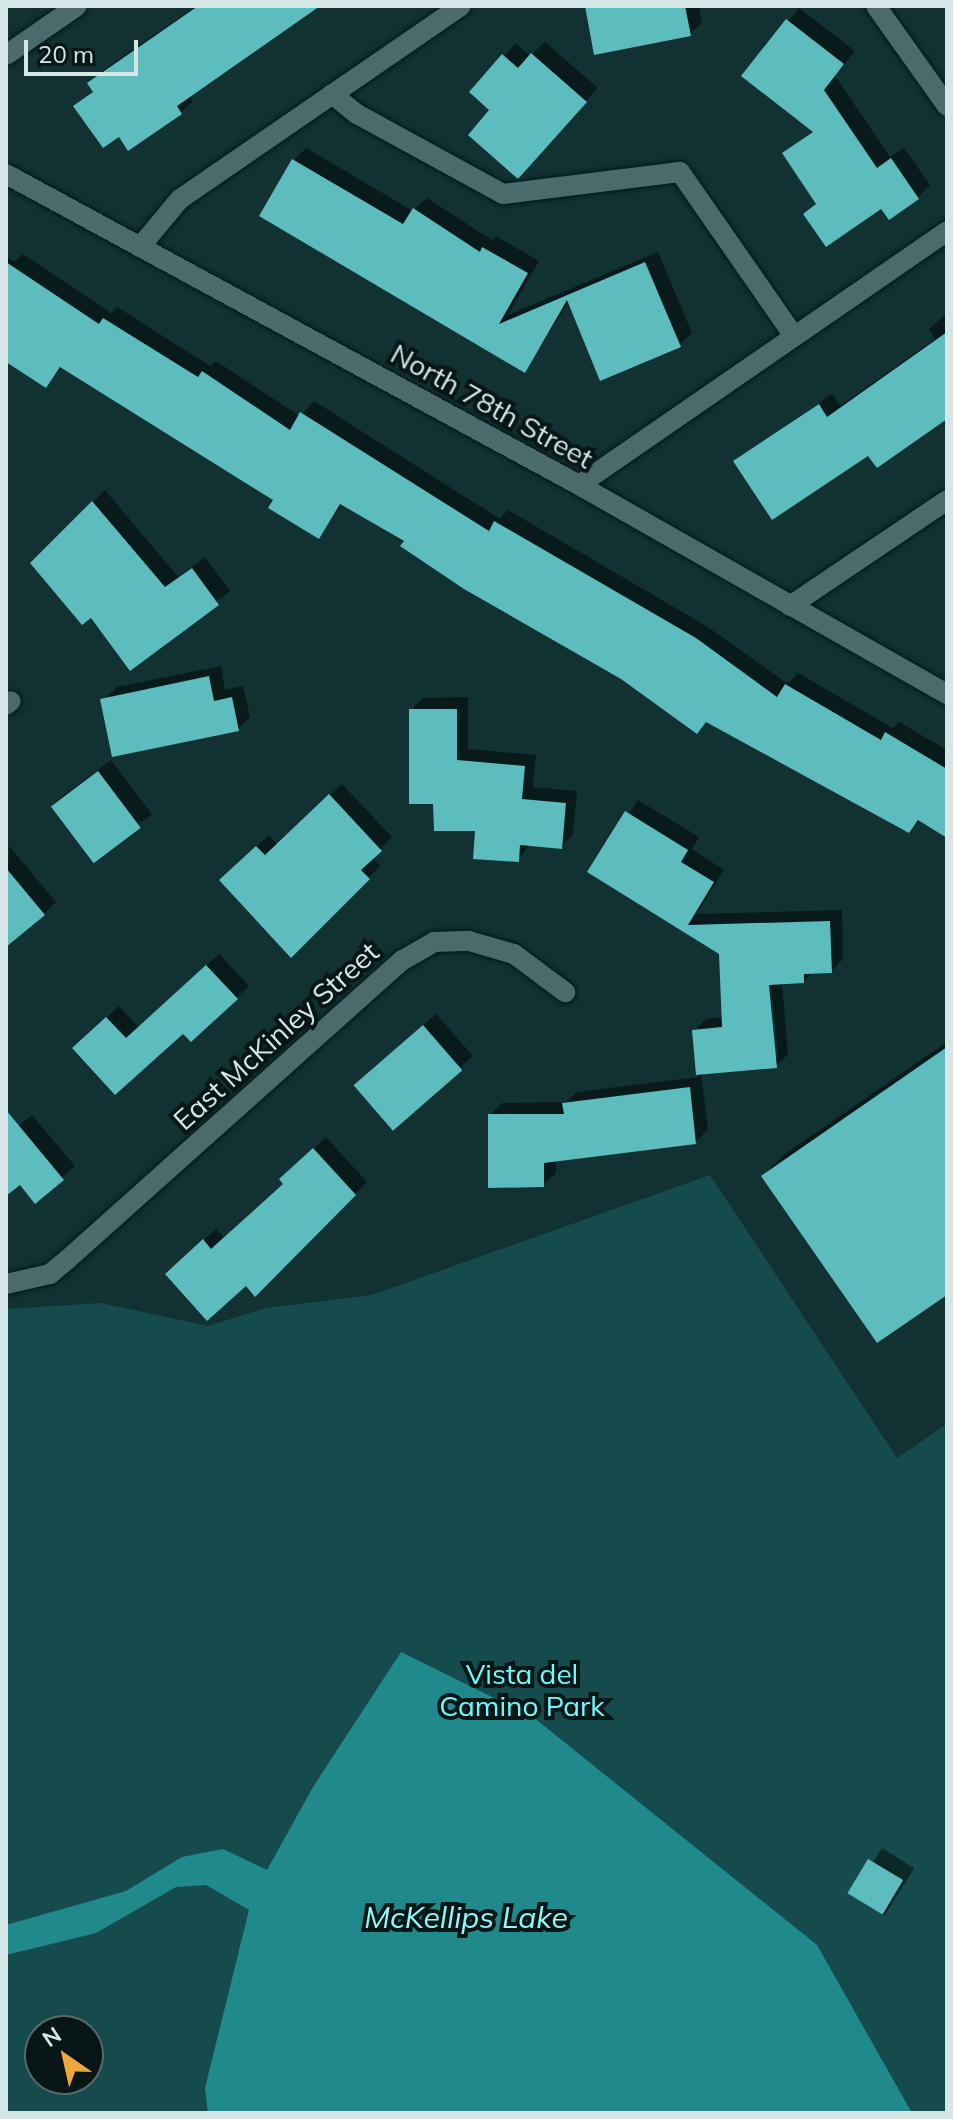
<!DOCTYPE html>
<html>
<head>
<meta charset="utf-8">
<style>
	body { margin:0 }
	#map { position:relative; width:953px; height:2119px; overflow:hidden; background:#123132; font-family:Mulish,sans-serif }
	div>[style] { position:absolute }
	.green>* { inset:0; background:#164b4d }
	.water>* { inset:0; background:#20898c }
	.shadow>* { inset:0; background:#0007; transform-origin:0 0 }
	.building>* { inset:0; background:#5cbcbe; transform-origin:0 0 }
	.roads { filter:drop-shadow(0 0 2px #001819) drop-shadow(0 0 2px #001819) }
	.service>* { height:20px; margin:-10px; padding:0 10px; transform-origin:10px; border-radius:10px; background:#4b6a6b }
	.minor>* { height:20px; margin:-10px; padding:0 10px; transform-origin:10px; border-radius:10px; background:#4b6a6b }
	span { translate:-50% -50%; white-space:nowrap; text-align:center; line-height:1.15; -webkit-text-stroke:8px #091616; paint-order:stroke }
	.street-label { font-size:28px; color:#d5e6e6 }
	.park-label { font-size:28px; color:#70fafe }
	.water-label { font-size:30px; color:#91f8fa; font-style:italic }
	.frame { position:absolute; inset:0; border:8px solid #d5e6e6; pointer-events:none }
	.north { position:absolute; left:24px; top:2015px; width:80px; height:80px; box-sizing:border-box; background:#091616; border:2px solid #5b6969; border-radius:50%; rotate:326deg; font-size:22px; font-weight:700; line-height:32px; text-align:center; color:#d5e6e6 }
	.north::after { content:''; display:block; margin:auto; width:28px; height:36px; background:#eea73d; clip-path:polygon(50% 0,100% 100%,50% 72%,0 100%) }
	.scale { position:absolute; left:24px; top:40px; width:114px; height:36px; box-sizing:border-box; border:4px solid #d5e6e6; border-top:0; padding-left:10px; font-size:24px; line-height:28px; white-space:nowrap; color:#d5e6e6; -webkit-text-stroke:6px #091616; paint-order:stroke }
</style>
</head>
<body>
<div id="map">
	<div class="green">
		<div style="clip-path:polygon(evenodd,710px 1175px,897px 1458px,947px 1424px,947px 2113px,6px 2113px,6px 1309px,101px 1303px,208px 1326px,266px 1308px,372px 1295px,710px 1175px,40px 2031px,88px 2031px,88px 2079px,40px 2079px,40px 2031px)"></div>
	</div>
	<div class="water">
		<div style="clip-path:polygon(401px 1652px,533px 1717px,817px 1945px,912px 2113px,208px 2113px,205px 2088px,249px 1910px,206px 1885px,176px 1887px,96px 1933px,6px 1955px,6px 1925px,126px 1891px,182px 1857px,223px 1849px,267px 1870px,313px 1787px)"></div>
	</div>
	<div class="shadow">
		<div style="clip-path:polygon(196px 6px,315px 6px,189px 95px,193px 101px,181px 113px,119px 135px,76px 106px,94px 90px,90px 83px,102px 71px)"></div>
		<div style="clip-path:polygon(587px 6px,699px 6px,702px 22px,690px 34px)"></div>
		<div style="clip-path:polygon(799px 8px,855px 51px,835px 76px,890px 157px,904px 148px,930px 185px,918px 197px,805px 214px,817px 202px,784px 153px,814px 130px,744px 76px)"></div>
		<div style="clip-path:polygon(545px 42px,598px 88px,529px 164px,492px 110px,472px 91px,516px 43px,530px 56px)"></div>
		<div style="clip-path:polygon(306px 148px,413px 211px,427px 198px,492px 240px,496px 236px,539px 261px,508px 315px,658px 252px,692px 333px,679px 345px,569px 302px,525px 371px,294px 160px)"></div>
		<div style="clip-path:polygon(23px 254px,111px 313px,117px 307px,210px 366px,216px 361px,300px 416px,314px 401px,500px 519px,508px 510px,708px 627px,788px 684px,798px 673px,893px 728px,899px 722px,947px 750px,947px 824px,920px 820px,909px 831px,708px 720px,697px 731px,622px 678px,343px 504px,319px 536px,276px 499px,62px 367px,46px 386px,6px 359px,6px 257px,14px 262px)"></div>
		<div style="clip-path:polygon(947px 313px,947px 413px,869px 453px,735px 461px,832px 394px,840px 406px,935px 339px,929px 329px)"></div>
		<div style="clip-path:polygon(105px 490px,178px 577px,205px 557px,230px 591px,131px 668px,91px 615px,32px 563px)"></div>
		<div style="clip-path:polygon(221px 666px,225px 690px,243px 686px,250px 717px,238px 729px,105px 699px,117px 687px)"></div>
		<div style="clip-path:polygon(468px 697px,468px 749px,536px 755px,533px 787px,577px 791px,573px 834px,561px 847px,530px 844px,518px 860px,435px 802px,411px 710px,423px 698px)"></div>
		<div style="left:111px;top:760px;width:68px;height:74px;rotate:53deg"></div>
		<div style="clip-path:polygon(342px 784px,392px 837px,372px 857px,380px 866px,291px 955px,234px 868px,269px 835px,278px 845px)"></div>
		<div style="clip-path:polygon(evenodd,638px 800px,699px 837px,692px 849px,724px 870px,697px 914px,842px 910px,843px 959px,831px 971px,813px 972px,804px 981px,782px 982px,788px 1054px,776px 1066px,701px 1073px,708px 1130px,695px 1142px,556px 1159px,556px 1173px,543px 1185px,490px 1115px,502px 1103px,566px 1102px,577px 1092px,698px 1077px,694px 1031px,706px 1019px,724px 1017px,721px 953px,589px 872px,638px 800px,770px 974px,778px 1058px,774px 1058px,770px 974px)"></div>
		<div style="clip-path:polygon(9px 846px,56px 902px,44px 914px,6px 931px)"></div>
		<div style="clip-path:polygon(219px 954px,249px 986px,191px 1040px,183px 1031px,115px 1092px,87px 1036px,119px 1006px,139px 1028px)"></div>
		<div style="clip-path:polygon(436px 1014px,473px 1056px,393px 1127px,368px 1073px)"></div>
		<div style="clip-path:polygon(947px 1042px,947px 1292px,763px 1176px,785px 1154px)"></div>
		<div style="clip-path:polygon(6px 1113px,17px 1127px,32px 1115px,75px 1166px,35px 1201px,20px 1182px,6px 1193px)"></div>
		<div style="clip-path:polygon(326px 1137px,367px 1182px,255px 1294px,246px 1284px,179px 1262px,216px 1229px,224px 1238px,285px 1184px,293px 1167px)"></div>
		<div style="left:882px;top:1848px;width:38px;height:56px;rotate:32deg"></div>
	</div>
	<div class="building">
		<div style="clip-path:polygon(198px 6px,320px 6px,177px 106px,182px 114px,128px 151px,119px 137px,103px 148px,73px 106px,93px 92px,87px 83px)"></div>
		<div style="clip-path:polygon(585px 6px,685px 6px,691px 36px,594px 55px)"></div>
		<div style="clip-path:polygon(786px 19px,844px 64px,824px 90px,877px 168px,891px 158px,919px 199px,889px 220px,881px 209px,826px 247px,803px 214px,816px 204px,782px 153px,813px 132px,741px 76px)"></div>
		<div style="clip-path:polygon(531px 53px,587px 102px,518px 179px,468px 135px,489px 110px,469px 92px,502px 54px,518px 68px)"></div>
		<div style="clip-path:polygon(292px 159px,403px 224px,413px 208px,480px 252px,482px 247px,528px 273px,499px 324px,645px 262px,681px 347px,600px 381px,567px 300px,525px 373px,259px 216px)"></div>
		<div style="clip-path:polygon(6px 262px,99px 324px,103px 318px,198px 377px,202px 371px,290px 430px,300px 412px,489px 531px,494px 521px,696px 638px,777px 697px,785px 684px,881px 740px,885px 732px,947px 769px,947px 838px,918px 820px,909px 833px,706px 722px,697px 734px,621px 679px,464px 589px,400px 546px,404px 541px,340px 504px,319px 539px,268px 508px,273px 500px,60px 367px,46px 388px,6px 362px)"></div>
		<div style="clip-path:polygon(947px 332px,947px 419px,877px 468px,868px 456px,772px 520px,733px 461px,819px 404px,827px 417px)"></div>
		<div style="clip-path:polygon(92px 501px,165px 587px,192px 568px,219px 605px,130px 671px,91px 618px,82px 625px,30px 563px)"></div>
		<div style="clip-path:polygon(209px 676px,214px 701px,232px 697px,239px 731px,112px 757px,100px 699px)"></div>
		<div style="clip-path:polygon(409px 709px,457px 709px,457px 760px,525px 766px,522px 799px,566px 803px,562px 849px,520px 845px,519px 862px,473px 859px,475px 831px,434px 831px,433px 804px,409px 804px)"></div>
		<div style="left:98px;top:771px;width:71px;height:59px;rotate:53deg"></div>
		<div style="clip-path:polygon(329px 794px,382px 851px,361px 870px,370px 879px,291px 958px,219px 880px,256px 846px,265px 855px)"></div>
		<div style="clip-path:polygon(625px 811px,688px 850px,681px 862px,714px 882px,688px 925px,830px 921px,832px 973px,804px 974px,804px 983px,769px 985px,777px 1068px,696px 1075px,692px 1030px,722px 1027px,719px 954px,587px 872px)"></div>
		<div style="clip-path:polygon(6px 868px,45px 915px,6px 947px)"></div>
		<div style="clip-path:polygon(206px 965px,238px 999px,191px 1042px,183px 1034px,115px 1095px,72px 1048px,106px 1017px,126px 1038px)"></div>
		<div style="left:423px;top:1025px;width:60px;height:92px;rotate:49deg"></div>
		<div style="clip-path:polygon(947px 1047px,947px 1295px,877px 1343px,761px 1176px)"></div>
		<div style="clip-path:polygon(690px 1087px,696px 1144px,544px 1163px,544px 1187px,488px 1188px,488px 1114px,564px 1114px,562px 1103px)"></div>
		<div style="clip-path:polygon(6px 1110px,64px 1180px,35px 1204px,20px 1185px,6px 1196px)"></div>
		<div style="clip-path:polygon(313px 1148px,356px 1195px,255px 1297px,246px 1286px,207px 1321px,165px 1274px,203px 1239px,211px 1249px,283px 1184px,279px 1179px)"></div>
		<div style="left:868px;top:1859px;width:41px;height:40px;rotate:31deg"></div>
	</div>
	<div class="roads">
		<div class="service">
			<div style="left:876px;top:6px;width:123px;rotate:54.6deg"></div>
			<div style="left:332px;top:94px;width:32px;rotate:39deg"></div>
			<div style="left:357px;top:114px;width:166px;rotate:28.7deg"></div>
			<div style="left:503px;top:194px;width:178px;rotate:-7.1deg"></div>
			<div style="left:140px;top:247px;width:62px;rotate:-50.2deg"></div>
			<div style="left:180px;top:199px;width:341px;rotate:-34.5deg"></div>
			<div style="left:790px;top:606px;width:189px;rotate:-34deg"></div>
		</div>
		<div class="minor">
			<div style="left:6px;top:55px;width:86px;rotate:-34.6deg"></div>
			<div style="left:680px;top:172px;width:200px;rotate:55.2deg"></div>
			<div style="left:6px;top:174px;width:652px;rotate:28.49deg"></div>
			<div style="left:579px;top:485px;width:423px;rotate:29.6deg"></div>
			<div style="left:579px;top:485px;width:447px;rotate:-34.6deg"></div>
			<div style="left:6px;top:705px;width:6px;rotate:-39deg"></div>
			<div style="left:6px;top:1284px;width:45px;rotate:-12.8deg"></div>
			<div style="left:50px;top:1274px;width:23px;rotate:-40deg"></div>
			<div style="left:68px;top:1259px;width:449px;rotate:-41.8deg"></div>
			<div style="left:403px;top:960px;width:36px;rotate:-30deg"></div>
			<div style="left:434px;top:942px;width:35px;rotate:-2deg"></div>
			<div style="left:469px;top:941px;width:47px;rotate:16.1deg"></div>
			<div style="left:514px;top:954px;width:64px;rotate:36.7deg"></div>
		</div>
	</div>
	<div class="street-label">
		<span style="left:492px;top:406px;rotate:29deg">North 78th Street</span>
		<span style="left:276px;top:1036px;rotate:-42deg">East McKinley Street</span>
	</div>
	<div class="park-label">
		<span style="left:522px;top:1690px">Vista del<br>Camino Park</span>
	</div>
	<div class="water-label">
		<span style="left:466px;top:1917px">McKellips Lake</span>
	</div>
	<div class="frame"></div>
	<div class="north">N</div>
	<div class="scale">20 m</div>
</div>
</body>
</html>
